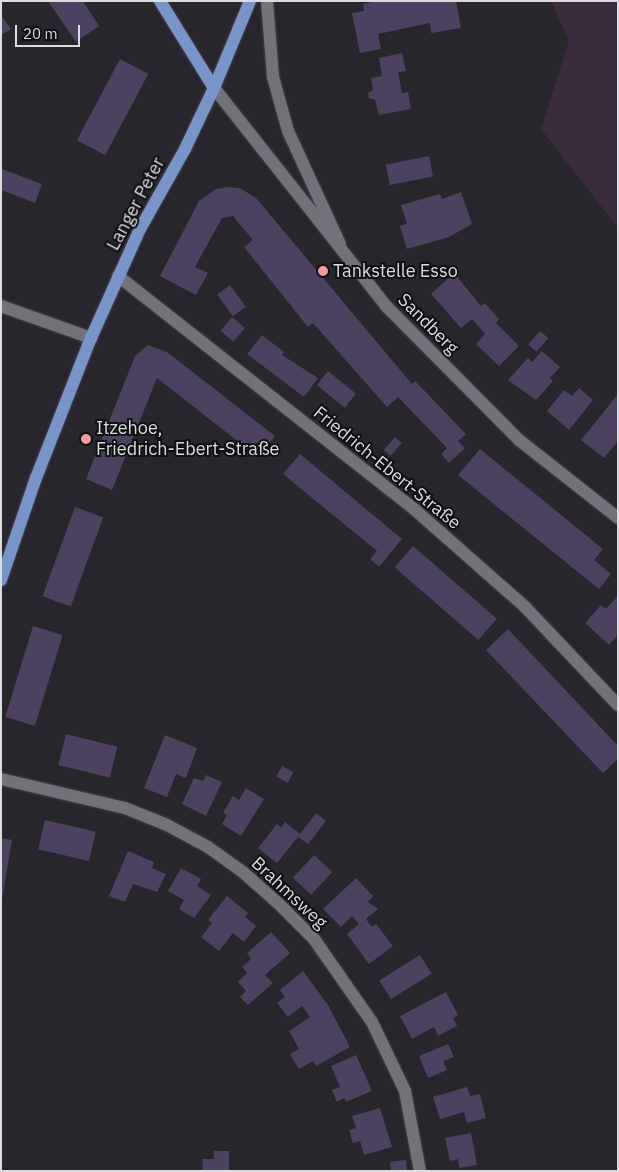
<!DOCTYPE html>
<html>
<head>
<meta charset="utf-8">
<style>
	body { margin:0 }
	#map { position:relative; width:619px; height:1172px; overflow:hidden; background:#26262c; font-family:"IBM Plex Sans",sans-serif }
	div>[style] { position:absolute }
	.green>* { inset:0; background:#3a2b3d }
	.building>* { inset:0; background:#4d4160; transform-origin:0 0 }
	.roads { filter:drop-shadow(0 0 1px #44444a) drop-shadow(0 0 1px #44444a) }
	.minor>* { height:12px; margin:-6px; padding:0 6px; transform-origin:6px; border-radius:6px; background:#72737a }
	.secondary>* { height:12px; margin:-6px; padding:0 6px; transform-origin:6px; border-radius:6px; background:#72737a }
	.primary>* { height:12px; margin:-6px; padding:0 6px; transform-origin:6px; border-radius:6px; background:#7994c9 }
	.dots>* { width:14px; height:14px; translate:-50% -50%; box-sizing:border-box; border:2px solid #0f1012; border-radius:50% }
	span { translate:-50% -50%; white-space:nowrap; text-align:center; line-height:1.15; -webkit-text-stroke:4px #0f1012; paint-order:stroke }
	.street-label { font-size:18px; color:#dbdce0 }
	.poi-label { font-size:18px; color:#dbdce0 }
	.left { translate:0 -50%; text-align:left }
	.frame { position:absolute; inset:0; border:2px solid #dbdce0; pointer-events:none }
	.scale { position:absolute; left:15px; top:25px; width:65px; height:22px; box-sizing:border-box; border:2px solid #dbdce0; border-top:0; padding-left:6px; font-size:15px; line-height:18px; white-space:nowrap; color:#dbdce0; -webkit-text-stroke:4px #0f1012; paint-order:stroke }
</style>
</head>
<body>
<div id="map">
	<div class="green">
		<div style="clip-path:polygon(551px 1px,618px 1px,618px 228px,541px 129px,569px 41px)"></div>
	</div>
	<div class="building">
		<div style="clip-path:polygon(48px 1px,83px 1px,99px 26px,76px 42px)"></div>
		<div style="clip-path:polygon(376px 1px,456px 1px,461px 28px,431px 33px,430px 23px,378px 34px,381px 49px,360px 53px,352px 13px,364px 11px,363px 4px)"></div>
		<div style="clip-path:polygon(1px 15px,11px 29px,1px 35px)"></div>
		<div style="clip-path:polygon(402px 53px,406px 71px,398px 72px,402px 93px,408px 92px,411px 109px,379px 115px,375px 100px,369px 98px,368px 93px,373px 90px,371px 78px,382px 76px,379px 58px)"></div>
		<div style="left:120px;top:59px;width:32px;height:92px;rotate:28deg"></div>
		<div style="left:429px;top:156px;width:21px;height:44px;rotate:79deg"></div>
		<div style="clip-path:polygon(2px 169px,42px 184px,35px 203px,1px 190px)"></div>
		<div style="clip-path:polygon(228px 187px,240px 188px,256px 198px,412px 384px,415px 381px,466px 434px,458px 441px,465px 448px,449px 463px,441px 454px,447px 448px,398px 397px,387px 407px,313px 323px,308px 327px,244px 247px,253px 240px,233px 216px,222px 218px,195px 267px,208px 273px,196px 295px,160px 276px,199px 201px,216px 189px)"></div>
		<div style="clip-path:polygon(461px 192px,472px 224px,449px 237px,407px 249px,400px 226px,407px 224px,401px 205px,440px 194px,442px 199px)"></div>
		<div style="clip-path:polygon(454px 273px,481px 306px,485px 303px,499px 319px,496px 323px,519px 346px,499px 366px,476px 344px,485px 334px,472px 319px,461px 328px,431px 294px)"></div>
		<div style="left:230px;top:285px;width:27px;height:16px;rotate:54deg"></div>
		<div style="left:232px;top:317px;width:17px;height:18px;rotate:40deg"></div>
		<div style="left:540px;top:331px;width:11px;height:18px;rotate:41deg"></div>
		<div style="clip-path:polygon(262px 335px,284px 352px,282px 355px,318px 378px,304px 397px,247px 354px)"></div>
		<div style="clip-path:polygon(148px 345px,167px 352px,275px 436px,258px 457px,157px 378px,112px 490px,86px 479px,135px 356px)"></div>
		<div style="clip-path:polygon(542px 351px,560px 367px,550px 378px,553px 381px,536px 400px,508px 380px,528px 358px,532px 362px)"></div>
		<div style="left:328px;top:371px;width:36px;height:18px;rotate:39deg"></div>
		<div style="clip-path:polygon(579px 388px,593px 400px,569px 430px,547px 411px,564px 390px,572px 396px)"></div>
		<div style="clip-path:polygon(618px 394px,618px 441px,604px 458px,581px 440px)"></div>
		<div style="left:395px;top:437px;width:9px;height:17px;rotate:41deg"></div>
		<div style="clip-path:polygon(480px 449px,603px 549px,594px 560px,611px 574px,599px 589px,458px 475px)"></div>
		<div style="clip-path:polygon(300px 454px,402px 539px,379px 567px,370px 559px,377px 551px,283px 474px)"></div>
		<div style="left:75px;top:507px;width:30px;height:95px;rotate:20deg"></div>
		<div style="left:413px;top:546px;width:111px;height:28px;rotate:41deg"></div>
		<div style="clip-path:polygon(618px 596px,618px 635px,609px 645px,585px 623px,601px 605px,606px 609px)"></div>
		<div style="left:33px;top:626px;width:31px;height:95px;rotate:17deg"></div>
		<div style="clip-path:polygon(508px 629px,618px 746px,618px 759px,603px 773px,486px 650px)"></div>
		<div style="left:66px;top:734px;width:53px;height:32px;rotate:14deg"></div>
		<div style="clip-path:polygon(165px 735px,197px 748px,186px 778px,176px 774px,167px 797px,144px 788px)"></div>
		<div style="left:282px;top:766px;width:13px;height:12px;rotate:29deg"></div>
		<div style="clip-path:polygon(206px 775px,222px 782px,206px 816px,182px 804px,194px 778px,203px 781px)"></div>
		<div style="clip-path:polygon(246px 788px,264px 799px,241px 836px,222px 824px,227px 815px,223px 813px,233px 796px,239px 800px)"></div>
		<div style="clip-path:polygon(316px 813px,326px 821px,308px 844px,298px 837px,277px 863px,258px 848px,277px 824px,281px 828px,285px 822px,300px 834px)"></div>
		<div style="left:45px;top:820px;width:52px;height:30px;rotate:13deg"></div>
		<div style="clip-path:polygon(1px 838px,12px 840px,2px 900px,1px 900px)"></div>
		<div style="clip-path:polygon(128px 851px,154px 862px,152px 868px,166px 874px,157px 892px,133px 884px,125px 902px,109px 896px)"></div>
		<div style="left:314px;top:855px;width:25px;height:31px;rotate:43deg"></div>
		<div style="clip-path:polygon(181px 868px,201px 879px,197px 886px,211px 895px,194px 918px,179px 909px,184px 900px,168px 891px)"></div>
		<div style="clip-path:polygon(356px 878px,373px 896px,368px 902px,378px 909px,366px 919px,372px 927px,376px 924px,393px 946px,369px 964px,347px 934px,359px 924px,352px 916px,341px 927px,323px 909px)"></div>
		<div style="clip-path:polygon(227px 896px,248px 913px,245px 917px,256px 926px,244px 942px,233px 933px,219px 951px,201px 937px,212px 923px,208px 920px)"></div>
		<div style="clip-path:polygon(271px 932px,290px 953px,265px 975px,273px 983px,248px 1005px,240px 997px,246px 991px,238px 982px,247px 973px,242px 967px,251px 959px,247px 953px)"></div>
		<div style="left:420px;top:955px;width:22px;height:48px;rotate:58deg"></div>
		<div style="clip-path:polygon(303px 971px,328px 1005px,350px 1047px,316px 1066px,313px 1061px,299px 1069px,290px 1054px,299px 1049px,289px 1031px,310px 1017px,302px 1006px,288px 1017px,277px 1003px,285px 997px,280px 990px)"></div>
		<div style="clip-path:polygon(446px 992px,458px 1015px,453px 1018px,457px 1026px,438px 1036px,434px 1027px,412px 1039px,400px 1016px)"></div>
		<div style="clip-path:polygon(448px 1044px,454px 1057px,443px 1061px,447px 1070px,428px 1078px,419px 1056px)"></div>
		<div style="clip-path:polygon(356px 1055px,372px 1091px,346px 1102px,344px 1098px,337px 1102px,332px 1090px,340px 1087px,331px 1066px)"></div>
		<div style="clip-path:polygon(467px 1087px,470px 1096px,480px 1094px,486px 1118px,467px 1123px,464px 1112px,440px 1119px,433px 1097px)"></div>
		<div style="clip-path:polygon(380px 1108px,392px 1147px,364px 1155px,360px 1141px,353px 1143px,349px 1130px,356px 1128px,352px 1116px)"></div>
		<div style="clip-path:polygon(471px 1133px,477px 1165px,459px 1168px,458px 1159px,450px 1161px,445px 1138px)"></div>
		<div style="clip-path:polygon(214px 1151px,229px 1151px,229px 1171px,203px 1171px,202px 1159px,214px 1159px)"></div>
		<div style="left:406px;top:1160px;width:10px;height:16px;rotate:84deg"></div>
	</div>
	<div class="roads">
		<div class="minor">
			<div style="left:267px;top:1px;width:76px;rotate:85.5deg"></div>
			<div style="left:273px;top:77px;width:56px;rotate:74.5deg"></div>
			<div style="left:288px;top:131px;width:124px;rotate:65.3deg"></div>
			<div style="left:118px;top:276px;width:377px;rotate:38.2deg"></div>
			<div style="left:414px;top:509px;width:148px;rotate:41.4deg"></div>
			<div style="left:525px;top:607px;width:135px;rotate:46.5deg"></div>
			<div style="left:1px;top:306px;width:96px;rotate:19.6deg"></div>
			<div style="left:1px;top:779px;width:127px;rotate:13.2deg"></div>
			<div style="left:125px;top:808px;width:45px;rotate:22deg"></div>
			<div style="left:167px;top:825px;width:47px;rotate:28.2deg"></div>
			<div style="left:208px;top:847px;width:44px;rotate:35.8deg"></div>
			<div style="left:244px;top:873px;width:47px;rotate:41.5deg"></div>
			<div style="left:279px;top:904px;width:49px;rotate:45deg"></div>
			<div style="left:314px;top:939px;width:101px;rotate:55.1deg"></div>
			<div style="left:372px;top:1022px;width:76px;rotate:64.4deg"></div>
			<div style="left:405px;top:1091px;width:81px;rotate:79.4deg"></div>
		</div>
		<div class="secondary">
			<div style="left:214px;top:88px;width:278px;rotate:51.7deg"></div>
			<div style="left:386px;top:306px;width:189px;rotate:45.2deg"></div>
			<div style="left:519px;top:440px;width:126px;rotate:38.2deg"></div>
		</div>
		<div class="primary">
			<div style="left:160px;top:1px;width:102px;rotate:58.2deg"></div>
			<div style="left:1px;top:580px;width:108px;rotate:-71.1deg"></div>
			<div style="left:36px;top:478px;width:150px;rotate:-68.6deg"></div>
			<div style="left:91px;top:338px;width:120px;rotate:-65.8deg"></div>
			<div style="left:140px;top:229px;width:92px;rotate:-60.6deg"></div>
			<div style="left:185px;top:149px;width:68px;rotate:-64.6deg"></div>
			<div style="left:214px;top:88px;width:94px;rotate:-67.5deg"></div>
		</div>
	</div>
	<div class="dots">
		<div style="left:323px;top:271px;background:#f59b9e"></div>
		<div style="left:86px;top:439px;background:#f59b9e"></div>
	</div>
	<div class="street-label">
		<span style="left:136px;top:204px;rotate:-62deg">Langer Peter</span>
		<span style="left:428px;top:324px;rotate:45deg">Sandberg</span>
		<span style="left:387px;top:468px;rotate:39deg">Friedrich-Ebert-Straße</span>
		<span style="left:289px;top:893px;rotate:43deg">Brahmsweg</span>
	</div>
	<div class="poi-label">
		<span class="left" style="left:333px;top:271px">Tankstelle Esso</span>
		<span class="left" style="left:96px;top:439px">Itzehoe,<br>Friedrich-Ebert-Straße</span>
	</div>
	<div class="frame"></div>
	<div class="scale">20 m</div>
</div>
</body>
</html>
